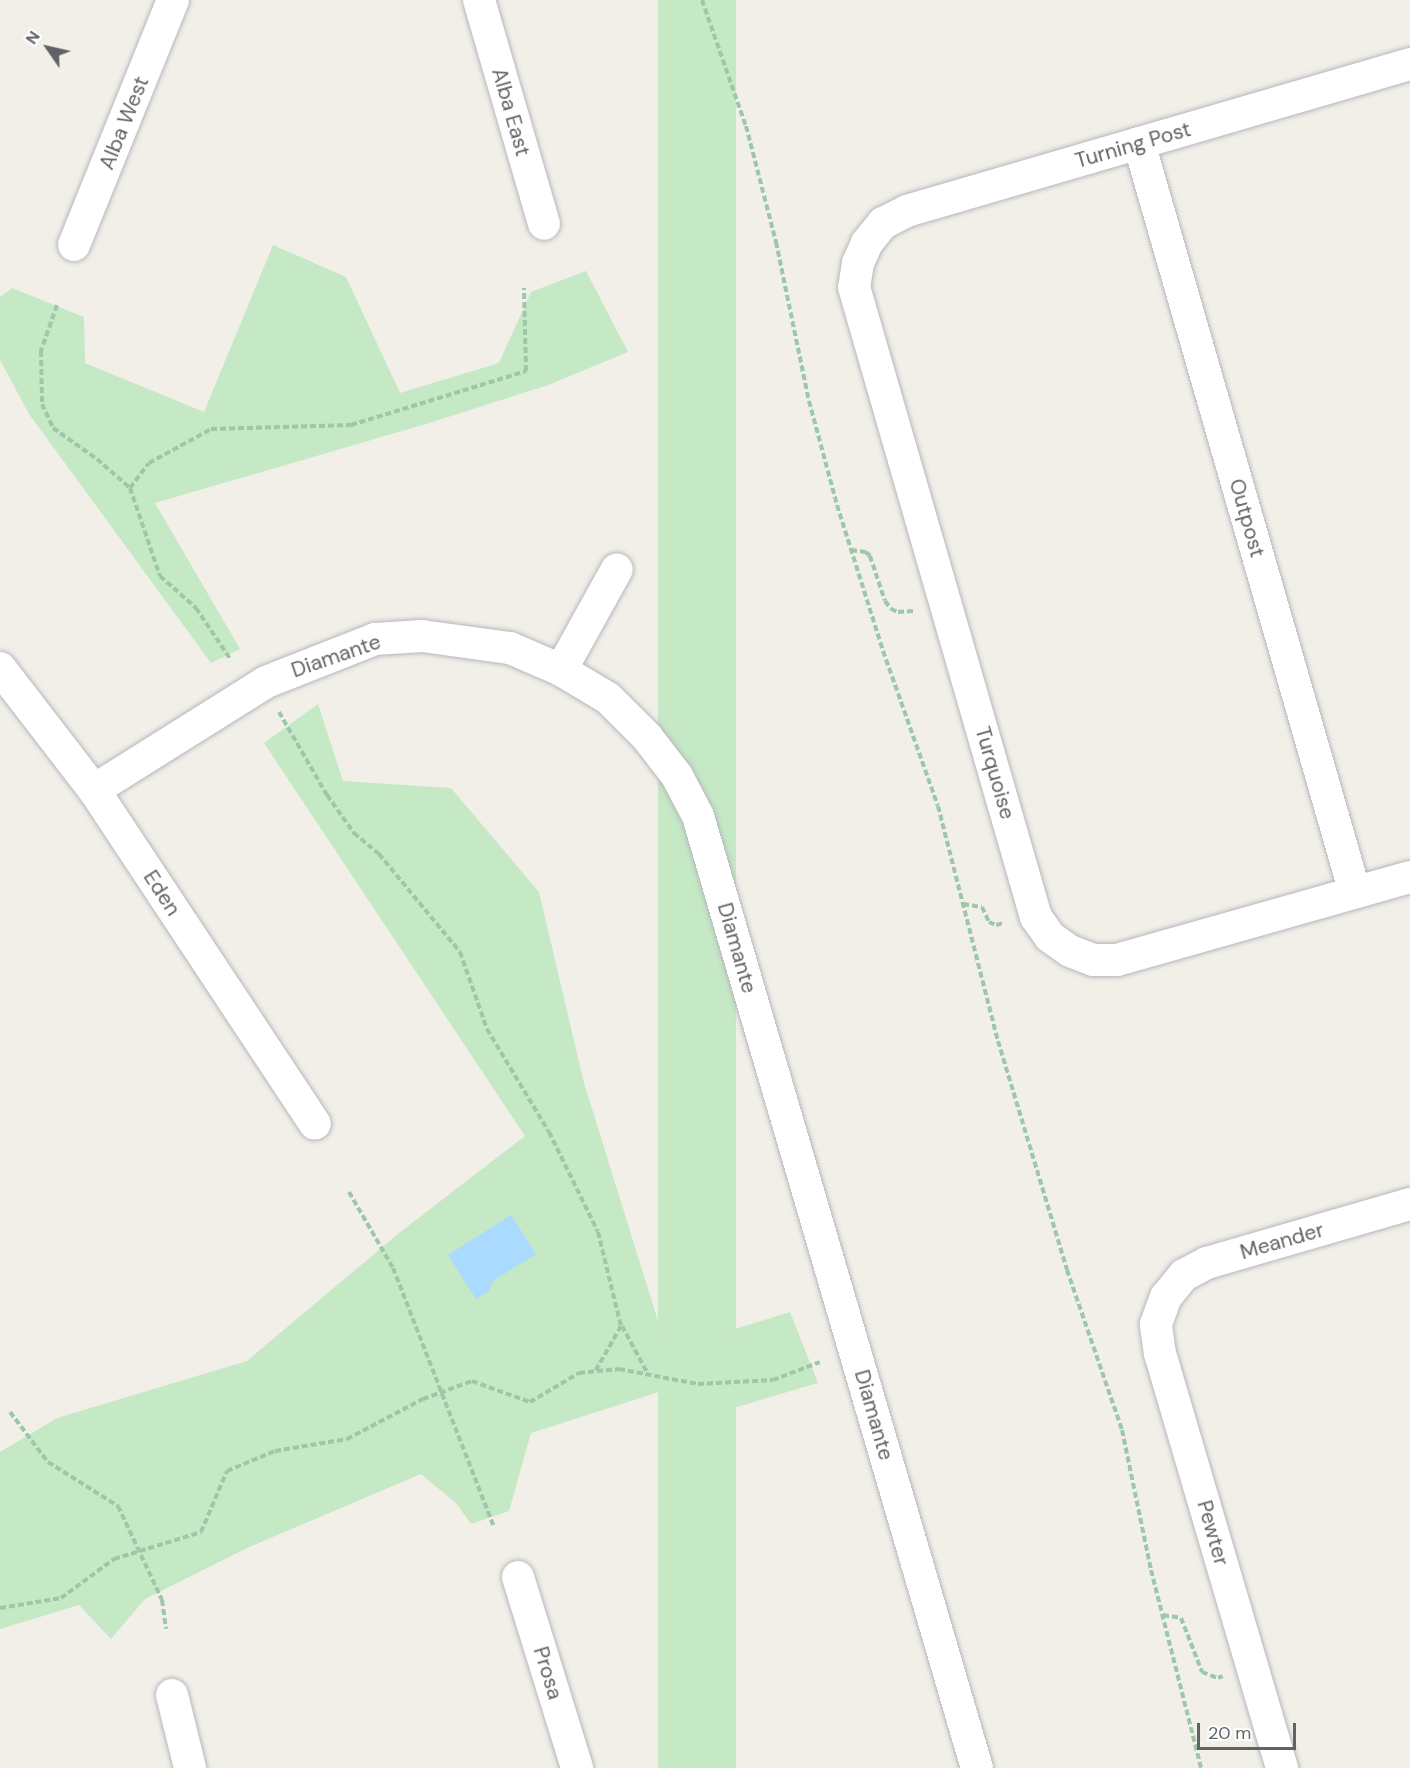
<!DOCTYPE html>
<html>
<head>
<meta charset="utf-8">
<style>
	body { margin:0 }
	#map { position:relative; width:1410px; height:1768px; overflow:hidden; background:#f1efe8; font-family:"DM Sans",sans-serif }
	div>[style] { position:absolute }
	.green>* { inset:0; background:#c5e8c5; transform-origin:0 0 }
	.water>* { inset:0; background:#aadaff }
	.path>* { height:4px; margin-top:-2px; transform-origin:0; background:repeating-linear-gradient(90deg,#9cc7a9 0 6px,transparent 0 9px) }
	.roads { filter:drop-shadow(0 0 2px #b5b8bc) drop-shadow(0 0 2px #b5b8bc) }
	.street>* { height:32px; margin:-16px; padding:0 16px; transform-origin:16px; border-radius:16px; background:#fff }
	span { translate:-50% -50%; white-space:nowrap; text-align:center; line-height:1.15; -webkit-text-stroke:6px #fff; paint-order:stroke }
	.street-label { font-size:21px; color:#5f6368 }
	.north { position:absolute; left:18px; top:18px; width:60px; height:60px; -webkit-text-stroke:4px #fff; paint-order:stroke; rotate:304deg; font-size:16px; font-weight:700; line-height:24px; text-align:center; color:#5f6368 }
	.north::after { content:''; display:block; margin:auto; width:21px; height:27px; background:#5f6368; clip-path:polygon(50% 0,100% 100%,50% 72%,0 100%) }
	.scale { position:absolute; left:1197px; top:1723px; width:99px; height:27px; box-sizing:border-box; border:3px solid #5f6368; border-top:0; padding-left:8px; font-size:18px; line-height:21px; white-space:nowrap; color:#5f6368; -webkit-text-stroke:4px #fff; paint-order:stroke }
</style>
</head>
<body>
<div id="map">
	<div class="green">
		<div style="left:658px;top:0;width:78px;height:1838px"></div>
		<div style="clip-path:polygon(273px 245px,346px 277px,400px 393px,499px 363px,531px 292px,586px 271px,628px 352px,548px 385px,426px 424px,155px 503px,240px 649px,211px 663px,29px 414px,0 360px,0 297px,12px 288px,84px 317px,85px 363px,204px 412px)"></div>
		<div style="clip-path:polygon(318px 704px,343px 781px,451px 788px,539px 892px,584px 1083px,667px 1350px,790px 1312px,818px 1383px,676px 1425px,662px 1391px,531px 1433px,509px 1511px,471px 1524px,456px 1503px,421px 1474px,249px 1547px,145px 1599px,111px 1639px,79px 1605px,0 1629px,0 1452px,57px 1418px,247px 1361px,399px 1233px,525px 1136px,264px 743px)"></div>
	</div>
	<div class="water">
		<div style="clip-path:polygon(511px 1215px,536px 1254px,493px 1281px,489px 1291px,476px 1299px,448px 1255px)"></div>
	</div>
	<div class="path">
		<div style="left:702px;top:0;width:133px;rotate:70.8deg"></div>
		<div style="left:746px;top:126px;width:120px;rotate:75.5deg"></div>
		<div style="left:776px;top:242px;width:162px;rotate:78.3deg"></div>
		<div style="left:809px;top:401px;width:108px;rotate:74.9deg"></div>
		<div style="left:837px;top:505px;width:153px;rotate:72.5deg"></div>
		<div style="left:883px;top:651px;width:164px;rotate:70.5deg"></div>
		<div style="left:938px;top:806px;width:243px;rotate:75.7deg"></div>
		<div style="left:998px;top:1041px;width:239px;rotate:73.2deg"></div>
		<div style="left:1067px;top:1270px;width:169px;rotate:71deg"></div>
		<div style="left:1122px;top:1430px;width:143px;rotate:78.3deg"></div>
		<div style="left:1151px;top:1570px;width:204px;rotate:75.8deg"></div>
		<div style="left:57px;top:305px;width:49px;rotate:109.2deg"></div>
		<div style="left:41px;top:351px;width:53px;rotate:88.9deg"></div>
		<div style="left:42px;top:404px;width:26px;rotate:65deg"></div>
		<div style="left:53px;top:428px;width:54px;rotate:35.2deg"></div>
		<div style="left:97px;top:459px;width:44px;rotate:41.3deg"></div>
		<div style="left:130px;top:488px;width:93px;rotate:71.2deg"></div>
		<div style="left:160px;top:576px;width:48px;rotate:41.6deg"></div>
		<div style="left:196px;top:608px;width:63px;rotate:56.1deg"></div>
		<div style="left:130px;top:488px;width:31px;rotate:-53deg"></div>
		<div style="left:149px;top:463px;width:71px;rotate:-28.7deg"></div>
		<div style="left:211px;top:429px;width:140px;rotate:-1.6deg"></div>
		<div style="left:351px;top:425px;width:183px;rotate:-17.1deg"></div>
		<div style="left:526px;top:371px;width:83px;rotate:-91.4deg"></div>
		<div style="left:851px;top:550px;width:15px;rotate:8deg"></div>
		<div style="left:866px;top:552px;width:6px;rotate:45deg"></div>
		<div style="left:870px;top:556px;width:47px;rotate:71.6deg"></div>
		<div style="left:885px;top:601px;width:10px;rotate:53deg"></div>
		<div style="left:891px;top:609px;width:8px;rotate:23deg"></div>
		<div style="left:898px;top:612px;width:15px;rotate:-4deg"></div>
		<div style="left:279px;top:712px;width:96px;rotate:60deg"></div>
		<div style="left:327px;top:795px;width:47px;rotate:54.6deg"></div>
		<div style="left:354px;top:833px;width:33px;rotate:40deg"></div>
		<div style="left:379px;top:854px;width:127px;rotate:50.4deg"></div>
		<div style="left:460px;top:952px;width:82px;rotate:70.7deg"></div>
		<div style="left:487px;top:1029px;width:120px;rotate:59deg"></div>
		<div style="left:549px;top:1132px;width:111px;rotate:63.9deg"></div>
		<div style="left:598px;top:1232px;width:97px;rotate:76.3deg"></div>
		<div style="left:621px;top:1326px;width:51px;rotate:119.6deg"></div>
		<div style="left:963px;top:904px;width:19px;rotate:9deg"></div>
		<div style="left:982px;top:907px;width:17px;rotate:65deg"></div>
		<div style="left:989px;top:922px;width:8px;rotate:23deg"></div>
		<div style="left:996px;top:925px;width:7px;rotate:-16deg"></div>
		<div style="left:349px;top:1192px;width:88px;rotate:59.9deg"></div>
		<div style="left:393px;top:1268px;width:278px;rotate:68.7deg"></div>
		<div style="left:622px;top:1326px;width:55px;rotate:61.6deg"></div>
		<div style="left:10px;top:1412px;width:63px;rotate:52.8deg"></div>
		<div style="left:48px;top:1462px;width:83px;rotate:32.2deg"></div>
		<div style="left:118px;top:1506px;width:104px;rotate:64.9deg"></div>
		<div style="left:162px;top:1600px;width:29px;rotate:82deg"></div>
		<div style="left:0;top:1608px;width:62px;rotate:-9.3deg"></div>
		<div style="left:61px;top:1598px;width:66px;rotate:-36.3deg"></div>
		<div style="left:114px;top:1559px;width:91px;rotate:-17.2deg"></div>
		<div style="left:201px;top:1532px;width:66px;rotate:-66.9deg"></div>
		<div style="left:227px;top:1471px;width:52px;rotate:-22.6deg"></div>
		<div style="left:275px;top:1451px;width:73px;rotate:-9.5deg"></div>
		<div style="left:347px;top:1439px;width:86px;rotate:-27.8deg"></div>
		<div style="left:423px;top:1399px;width:52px;rotate:-20.2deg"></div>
		<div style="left:472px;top:1381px;width:62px;rotate:19.9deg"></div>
		<div style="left:530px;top:1402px;width:57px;rotate:-30.6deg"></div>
		<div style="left:579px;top:1373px;width:40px;rotate:-5.7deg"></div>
		<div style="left:619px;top:1369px;width:80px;rotate:10.8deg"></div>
		<div style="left:698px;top:1384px;width:75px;rotate:-3.1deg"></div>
		<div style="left:773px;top:1380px;width:50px;rotate:-21deg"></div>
		<div style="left:1163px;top:1615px;width:18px;rotate:9deg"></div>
		<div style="left:1181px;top:1618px;width:58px;rotate:68.7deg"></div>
		<div style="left:1202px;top:1672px;width:17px;rotate:21deg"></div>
		<div style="left:1218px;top:1678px;width:5px;rotate:-22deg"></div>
	</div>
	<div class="roads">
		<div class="street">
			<div style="left:479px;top:0;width:233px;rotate:73.8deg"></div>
			<div style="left:1410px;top:64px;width:524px;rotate:163.71deg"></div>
			<div style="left:907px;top:211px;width:27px;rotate:153deg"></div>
			<div style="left:883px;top:223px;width:26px;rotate:129deg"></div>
			<div style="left:867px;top:243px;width:22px;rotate:114deg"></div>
			<div style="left:858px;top:263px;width:24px;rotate:99deg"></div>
			<div style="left:854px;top:287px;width:656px;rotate:73.89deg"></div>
			<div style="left:1036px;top:917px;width:24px;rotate:55deg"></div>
			<div style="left:1050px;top:937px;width:24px;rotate:35deg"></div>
			<div style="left:1070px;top:951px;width:25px;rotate:21deg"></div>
			<div style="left:1093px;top:960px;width:24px"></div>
			<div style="left:1117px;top:960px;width:305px;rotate:-15.8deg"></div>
			<div style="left:1139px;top:143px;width:780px;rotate:73.93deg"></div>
			<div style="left:74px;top:245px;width:264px;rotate:-68deg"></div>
			<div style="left:0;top:668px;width:154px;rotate:52.4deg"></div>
			<div style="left:94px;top:790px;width:400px;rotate:56.5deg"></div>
			<div style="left:561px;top:670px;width:115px;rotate:-61deg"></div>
			<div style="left:94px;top:790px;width:203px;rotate:-32.1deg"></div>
			<div style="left:266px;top:682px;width:117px;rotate:-21.5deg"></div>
			<div style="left:375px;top:639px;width:47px;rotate:-3.7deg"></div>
			<div style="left:422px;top:636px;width:89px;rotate:7.8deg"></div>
			<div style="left:510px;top:648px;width:56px;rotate:23.3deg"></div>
			<div style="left:561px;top:670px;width:55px;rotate:30.8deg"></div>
			<div style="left:608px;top:698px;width:55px;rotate:45deg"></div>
			<div style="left:647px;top:737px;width:49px;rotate:52.4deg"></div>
			<div style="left:677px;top:776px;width:45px;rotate:62.3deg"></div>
			<div style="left:698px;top:816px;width:992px;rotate:73.67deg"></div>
			<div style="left:518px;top:1577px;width:200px;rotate:72.8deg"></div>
			<div style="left:172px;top:1695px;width:75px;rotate:76.1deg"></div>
			<div style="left:1282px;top:1768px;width:432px;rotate:-106.4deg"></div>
			<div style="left:1160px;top:1354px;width:30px;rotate:-98deg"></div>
			<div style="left:1156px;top:1324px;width:29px;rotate:-70deg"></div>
			<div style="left:1166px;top:1297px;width:28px;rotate:-51deg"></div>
			<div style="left:1184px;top:1275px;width:26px;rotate:-28deg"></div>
			<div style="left:1207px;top:1263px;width:211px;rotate:-16.2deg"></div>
		</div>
	</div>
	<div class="street-label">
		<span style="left:511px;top:112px;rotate:74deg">Alba East</span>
		<span style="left:124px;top:123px;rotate:-68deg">Alba West</span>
		<span style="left:1133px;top:145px;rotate:-16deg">Turning Post</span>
		<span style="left:1247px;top:518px;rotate:74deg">Outpost</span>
		<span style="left:336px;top:656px;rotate:-19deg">Diamante</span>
		<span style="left:995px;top:773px;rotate:74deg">Turquoise</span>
		<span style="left:162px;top:893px;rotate:57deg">Eden</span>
		<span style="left:737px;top:948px;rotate:74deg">Diamante</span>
		<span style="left:1282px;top:1241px;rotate:-16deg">Meander</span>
		<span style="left:874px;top:1415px;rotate:74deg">Diamante</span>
		<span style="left:1213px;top:1533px;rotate:74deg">Pewter</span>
		<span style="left:548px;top:1673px;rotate:73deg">Prosa</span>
	</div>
	<div class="north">N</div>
	<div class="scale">20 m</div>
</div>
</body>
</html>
